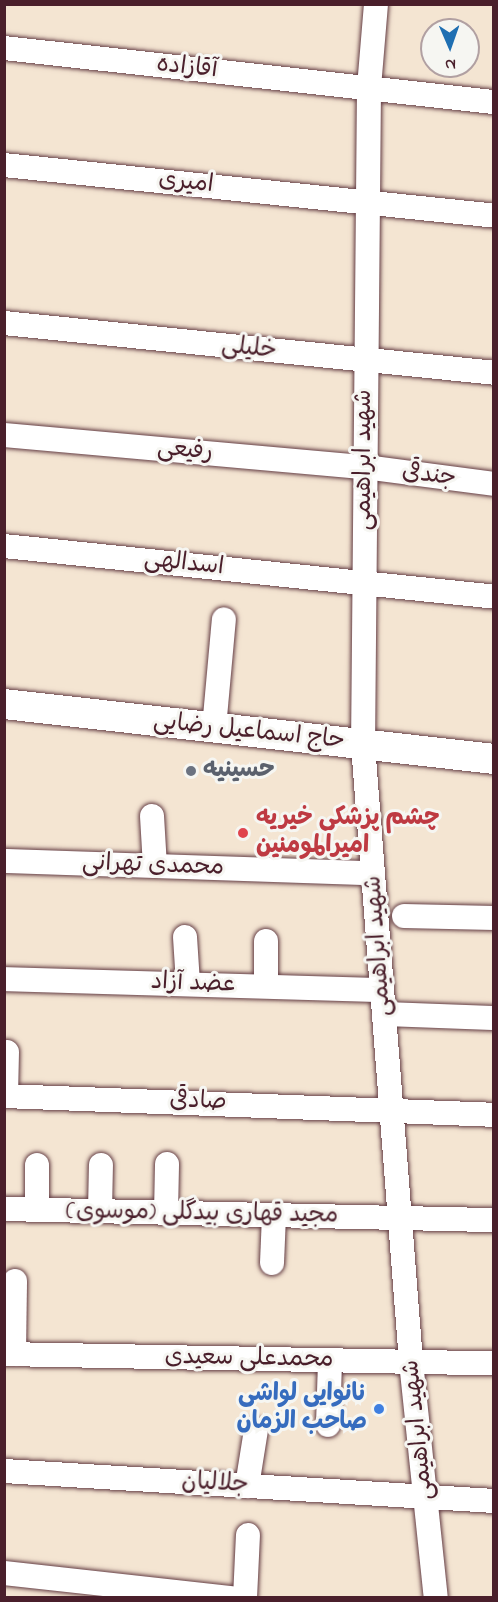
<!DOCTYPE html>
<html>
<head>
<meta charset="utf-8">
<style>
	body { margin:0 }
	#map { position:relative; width:498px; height:1602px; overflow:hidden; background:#f4e5d2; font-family:"Indie Flower","Playpen Sans Arabic",sans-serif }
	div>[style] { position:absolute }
	.roads { filter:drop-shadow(0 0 2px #643d44) drop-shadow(0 0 2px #643d44) }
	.minor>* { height:24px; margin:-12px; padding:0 12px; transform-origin:12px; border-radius:12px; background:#fff }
	.major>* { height:30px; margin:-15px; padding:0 15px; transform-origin:15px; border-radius:15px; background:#fff }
	.dots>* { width:16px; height:16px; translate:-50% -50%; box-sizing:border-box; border:3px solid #f6f6f2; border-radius:50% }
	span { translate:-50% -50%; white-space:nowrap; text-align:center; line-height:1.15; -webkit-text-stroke:6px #f6f6f2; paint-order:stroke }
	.street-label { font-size:24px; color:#4a1f2b }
	.worship-label { font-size:24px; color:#5b616d; font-weight:700 }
	.left { translate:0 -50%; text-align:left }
	.health-label { font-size:24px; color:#be3a42; font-weight:700 }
	.shop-label { font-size:24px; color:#366cbe; font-weight:700 }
	.right { translate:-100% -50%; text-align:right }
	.frame { position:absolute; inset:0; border:6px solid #4a1f2b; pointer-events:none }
	.north { position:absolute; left:420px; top:18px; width:60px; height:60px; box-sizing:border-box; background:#f6f6f2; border:2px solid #b1a0a2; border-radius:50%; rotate:178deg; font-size:16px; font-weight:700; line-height:24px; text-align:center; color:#4a1f2b }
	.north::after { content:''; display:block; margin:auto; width:21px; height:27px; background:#1f6fb2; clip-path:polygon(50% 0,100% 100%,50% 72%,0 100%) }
</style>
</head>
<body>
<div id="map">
	<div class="roads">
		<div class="minor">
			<div style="left:376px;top:4px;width:84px;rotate:94.8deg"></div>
			<div style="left:369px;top:88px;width:657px;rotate:90.52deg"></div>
			<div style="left:363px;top:745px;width:619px;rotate:85.55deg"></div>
			<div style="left:411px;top:1362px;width:237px;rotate:84deg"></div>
			<div style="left:4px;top:48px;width:493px;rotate:6.3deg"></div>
			<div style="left:4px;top:165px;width:493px;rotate:5.9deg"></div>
			<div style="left:4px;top:323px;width:493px;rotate:5.8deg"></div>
			<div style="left:4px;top:435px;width:362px;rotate:5.1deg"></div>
			<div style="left:365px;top:467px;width:130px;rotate:7.5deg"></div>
			<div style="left:4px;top:546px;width:493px;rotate:5.9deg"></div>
			<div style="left:214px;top:728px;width:109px;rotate:-84.8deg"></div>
			<div style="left:152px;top:816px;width:50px;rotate:86.6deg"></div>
			<div style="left:4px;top:861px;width:369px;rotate:1.9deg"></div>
			<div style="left:404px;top:916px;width:90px;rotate:1.3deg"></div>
			<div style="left:185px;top:937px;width:47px;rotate:86.3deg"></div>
			<div style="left:4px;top:979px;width:378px;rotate:1.7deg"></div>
			<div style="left:266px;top:986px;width:45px;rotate:-90deg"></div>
			<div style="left:384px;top:1014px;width:110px;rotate:2.1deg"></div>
			<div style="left:4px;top:1096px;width:490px;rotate:2.2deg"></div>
			<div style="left:6px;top:1096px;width:44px;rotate:-88.7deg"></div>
			<div style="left:37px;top:1165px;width:45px;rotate:90deg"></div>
			<div style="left:4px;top:1209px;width:490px;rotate:1.3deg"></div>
			<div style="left:100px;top:1211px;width:46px;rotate:-88.8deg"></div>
			<div style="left:166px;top:1213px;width:49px;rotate:-88.8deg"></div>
			<div style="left:272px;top:1263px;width:48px;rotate:-87.6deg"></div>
			<div style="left:4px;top:1354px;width:490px;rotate:1.1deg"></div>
			<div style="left:14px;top:1354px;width:73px;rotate:-89.2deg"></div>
			<div style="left:328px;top:1425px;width:65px;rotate:-88.2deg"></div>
			<div style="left:4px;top:1471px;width:491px;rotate:3.5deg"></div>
			<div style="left:247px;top:1486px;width:57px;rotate:-80.9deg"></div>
			<div style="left:4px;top:1573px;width:229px;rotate:6.3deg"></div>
			<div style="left:245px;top:1598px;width:63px;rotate:-87.3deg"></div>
		</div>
		<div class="major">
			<div style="left:4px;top:704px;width:493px;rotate:6.4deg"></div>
		</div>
	</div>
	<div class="dots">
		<div style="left:191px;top:771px;background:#6b7280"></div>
		<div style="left:243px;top:833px;background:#e0444e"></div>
		<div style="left:379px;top:1409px;background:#3f7fe0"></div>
	</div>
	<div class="street-label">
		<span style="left:187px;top:68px;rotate:6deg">آقازاده</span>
		<span style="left:186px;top:183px;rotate:6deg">امیری</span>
		<span style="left:249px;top:349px;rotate:6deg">خلیلی</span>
		<span style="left:185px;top:451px;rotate:5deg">رفیعی</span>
		<span style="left:365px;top:460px;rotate:-90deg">شهید ابراهیمی</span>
		<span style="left:429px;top:476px;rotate:7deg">جندقی</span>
		<span style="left:184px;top:564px;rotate:6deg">اسدالهی</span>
		<span style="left:249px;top:732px;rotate:6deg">حاج اسماعیل رضایی</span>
		<span style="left:153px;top:866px;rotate:2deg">محمدی تهرانی</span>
		<span style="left:379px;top:946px;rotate:-94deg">شهید ابراهیمی</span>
		<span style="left:193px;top:984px;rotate:2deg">عضد آزاد</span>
		<span style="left:198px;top:1102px;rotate:2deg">صادقی</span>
		<span style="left:202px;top:1214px;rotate:1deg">مجید قهاری بیدگلی (موسوی)</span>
		<span style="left:249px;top:1359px;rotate:1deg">محمدعلی سعیدی</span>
		<span style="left:419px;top:1430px;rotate:-96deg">شهید ابراهیمی</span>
		<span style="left:215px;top:1484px;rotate:3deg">جلالیان</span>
	</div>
	<div class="worship-label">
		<span class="left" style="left:203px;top:771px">حسینیه</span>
	</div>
	<div class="health-label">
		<span class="left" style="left:256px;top:833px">چشم پزشکی خیریه<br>امیرالمومنین</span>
	</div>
	<div class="shop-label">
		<span class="right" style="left:367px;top:1409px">نانوایی لواشی<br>صاحب الزمان</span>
	</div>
	<div class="frame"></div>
	<div class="north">N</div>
</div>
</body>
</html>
